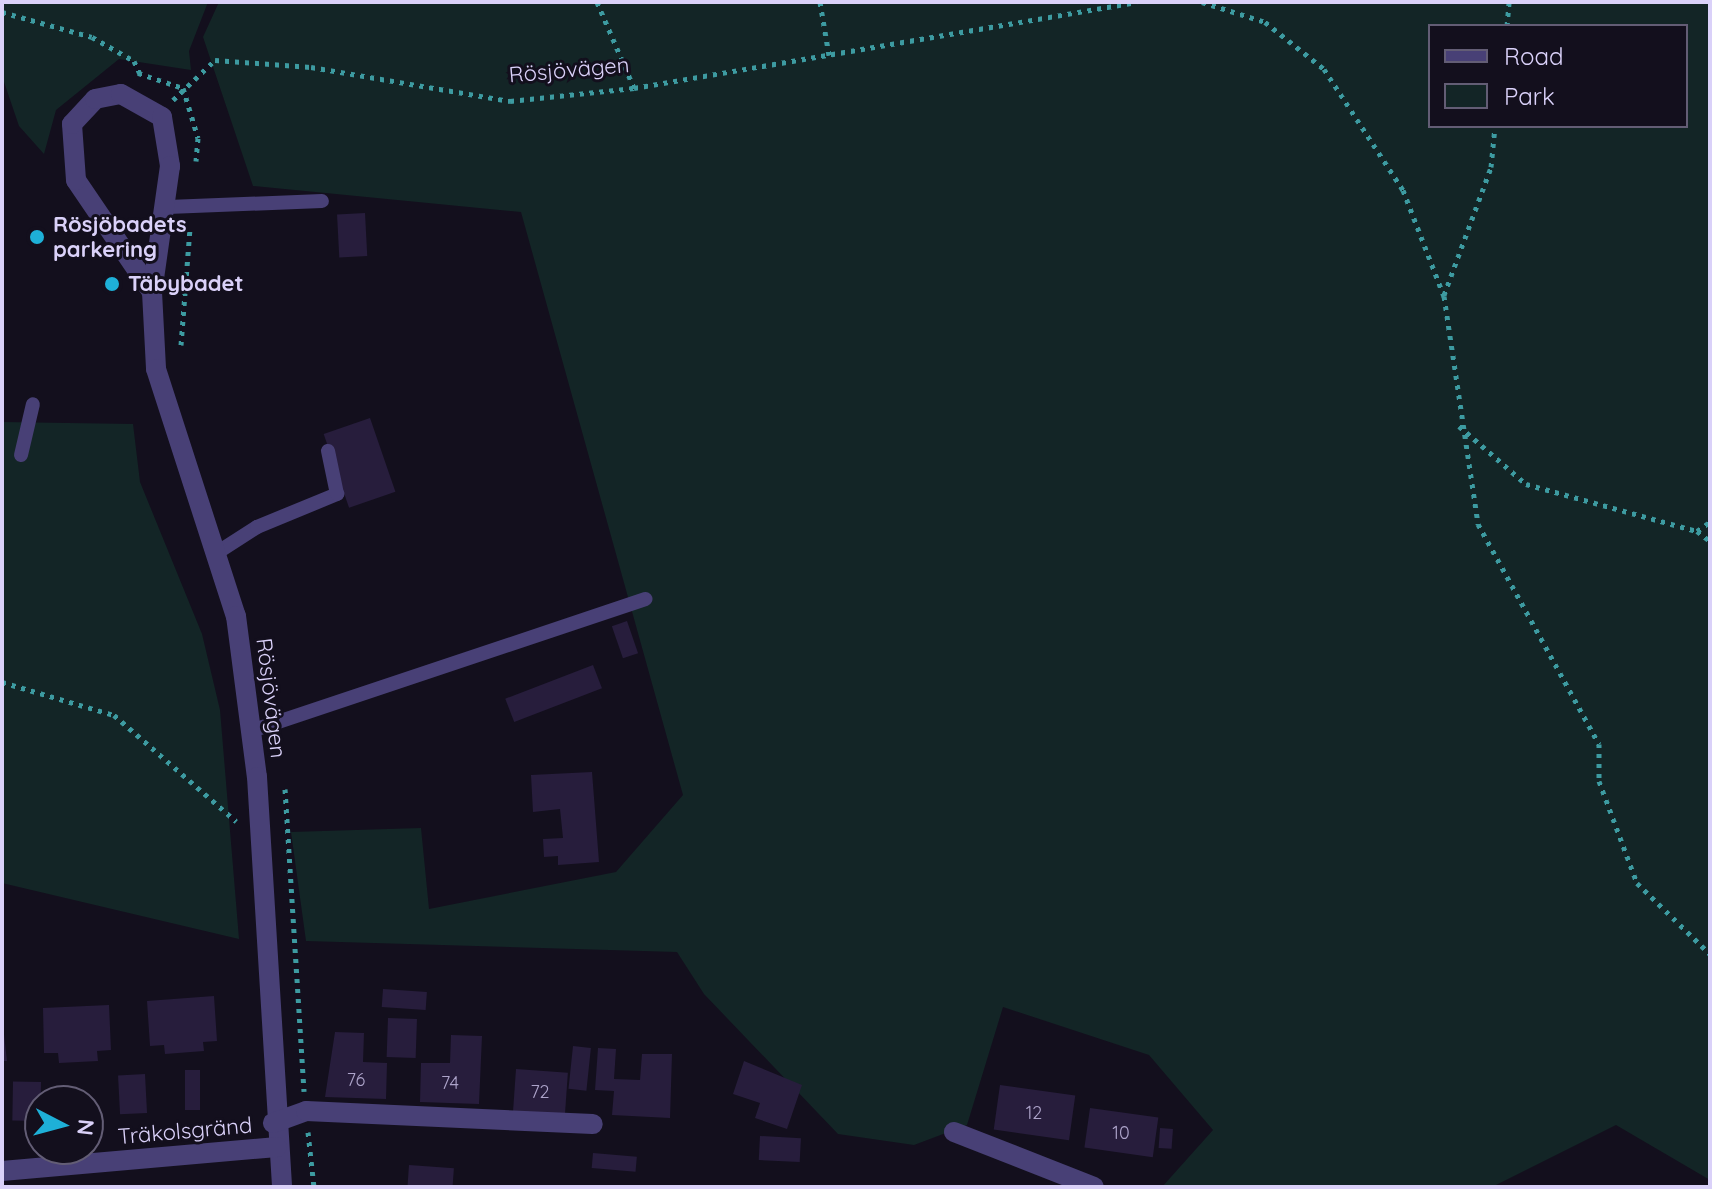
<!DOCTYPE html>
<html>
<head>
<meta charset="utf-8">
<style>
	body { margin:0 }
	#map { position:relative; width:1712px; height:1189px; overflow:hidden; background:#130f1d; font-family:Quicksand,sans-serif }
	div>[style] { position:absolute }
	.green>* { inset:0; background:#132526 }
	.building>* { inset:0; background:#271d3c; transform-origin:0 0 }
	.path>* { height:5px; margin-top:-2.5px; transform-origin:0; background:repeating-linear-gradient(90deg,#3d9ba1 0 4px,transparent 0 10px) }
	.lane>* { height:14px; margin:-7px; padding:0 7px; transform-origin:7px; border-radius:7px; background:#484076 }
	.street>* { height:20px; margin:-10px; padding:0 10px; transform-origin:10px; border-radius:10px; background:#484076 }
	.dots>* { width:22px; height:22px; translate:-50% -50%; box-sizing:border-box; border:4px solid #130f1d; border-radius:50% }
	span { translate:-50% -50%; white-space:nowrap; text-align:center; line-height:1.15; -webkit-text-stroke:6px #130f1d; paint-order:stroke }
	.number-label { font-size:18px; color:#ada4ca }
	.number-label span { -webkit-text-stroke-width:0 }
	.street-label { font-size:22px; color:#dad1f9 }
	.poi-label { font-size:22px; color:#dad1f9; font-weight:700 }
	.left { translate:0 -50%; text-align:left }
	.frame { position:absolute; inset:0; border:4px solid #dad1f9; pointer-events:none }
	.legend { position:absolute; left:1428px; top:24px; width:260px; height:104px; box-sizing:border-box; background:#130f1d; border:2px solid #635d75; margin:0; padding:10px 14px; list-style:none; font-size:24px; color:#dad1f9 }
	.legend li { display:flex; align-items:center; gap:16px; height:40px }
	.legend b { width:40px; border:2px solid #635d75 }
	.north { position:absolute; left:24px; top:1085px; width:80px; height:80px; box-sizing:border-box; background:#130f1d; border:2px solid #635d75; border-radius:50%; rotate:96deg; font-size:22px; font-weight:700; line-height:32px; text-align:center; color:#dad1f9 }
	.north::after { content:''; display:block; margin:auto; width:28px; height:36px; background:#1eb0d8; clip-path:polygon(50% 0,100% 100%,50% 72%,0 100%) }
</style>
</head>
<body>
<div id="map">
	<div class="green">
		<div style="clip-path:polygon(2px 2px,208px 2px,189px 51px,191px 70px,119px 59px,56px 110px,44px 154px,19px 126px,2px 76px)"></div>
		<div style="clip-path:polygon(evenodd,219px 2px,1710px 2px,1710px 1180px,1616px 1125px,1492px 1187px,1162px 1187px,1213px 1130px,1149px 1055px,1003px 1007px,967px 1125px,914px 1145px,838px 1134px,704px 994px,677px 952px,306px 941px,291px 832px,421px 828px,429px 909px,616px 872px,683px 795px,521px 212px,253px 186px,203px 37px,219px 2px,1430px 26px,1686px 26px,1686px 126px,1430px 126px,1430px 26px)"></div>
		<div style="clip-path:polygon(2px 422px,133px 424px,140px 482px,202px 634px,220px 710px,239px 939px,2px 883px)"></div>
	</div>
	<div class="building">
		<div style="left:365px;top:213px;width:43px;height:28px;rotate:87deg"></div>
		<div style="left:370px;top:418px;width:78px;height:49px;rotate:71deg"></div>
		<div style="left:627px;top:621px;width:34px;height:16px;rotate:71deg"></div>
		<div style="left:593px;top:665px;width:25px;height:94px;rotate:69deg"></div>
		<div style="clip-path:polygon(592px 772px,599px 862px,558px 865px,558px 856px,544px 857px,543px 839px,563px 838px,560px 809px,533px 812px,531px 775px)"></div>
		<div style="left:383px;top:989px;width:44px;height:18px;rotate:4deg"></div>
		<div style="clip-path:polygon(214px 996px,217px 1041px,203px 1042px,204px 1051px,165px 1054px,164px 1045px,150px 1046px,147px 1001px)"></div>
		<div style="clip-path:polygon(109px 1005px,111px 1050px,97px 1051px,98px 1061px,59px 1063px,58px 1053px,44px 1053px,43px 1008px)"></div>
		<div style="clip-path:polygon(2px 1017px,7px 1061px,2px 1061px)"></div>
		<div style="left:388px;top:1018px;width:29px;height:39px;rotate:2deg"></div>
		<div style="clip-path:polygon(335px 1032px,364px 1033px,363px 1062px,387px 1063px,386px 1099px,325px 1097px)"></div>
		<div style="clip-path:polygon(451px 1035px,482px 1036px,479px 1104px,420px 1102px,421px 1063px,450px 1063px)"></div>
		<div style="left:573px;top:1046px;width:18px;height:43px;rotate:6deg"></div>
		<div style="clip-path:polygon(598px 1048px,616px 1049px,614px 1079px,640px 1080px,642px 1054px,672px 1054px,670px 1118px,612px 1115px,614px 1091px,595px 1090px)"></div>
		<div style="clip-path:polygon(744px 1061px,802px 1085px,787px 1129px,755px 1118px,760px 1103px,733px 1094px)"></div>
		<div style="left:516px;top:1069px;width:52px;height:42px;rotate:4deg"></div>
		<div style="left:200px;top:1070px;width:40px;height:15px;rotate:90deg"></div>
		<div style="left:145px;top:1074px;width:39px;height:27px;rotate:87deg"></div>
		<div style="left:41px;top:1082px;width:39px;height:28px;rotate:91deg"></div>
		<div style="left:1000px;top:1085px;width:76px;height:45px;rotate:8deg"></div>
		<div style="left:1090px;top:1108px;width:69px;height:40px;rotate:8deg"></div>
		<div style="left:1160px;top:1128px;width:13px;height:20px;rotate:4deg"></div>
		<div style="left:760px;top:1136px;width:41px;height:24px;rotate:3deg"></div>
		<div style="left:593px;top:1153px;width:44px;height:15px;rotate:5deg"></div>
		<div style="left:409px;top:1165px;width:45px;height:22px;rotate:4deg"></div>
	</div>
	<div class="path">
		<div style="left:597px;top:2px;width:94px;rotate:66.7deg"></div>
		<div style="left:820px;top:2px;width:54px;rotate:80.4deg"></div>
		<div style="left:1202px;top:2px;width:66px;rotate:17.6deg"></div>
		<div style="left:1265px;top:22px;width:75px;rotate:38.5deg"></div>
		<div style="left:1324px;top:69px;width:145px;rotate:56.9deg"></div>
		<div style="left:1403px;top:190px;width:114px;rotate:68.9deg"></div>
		<div style="left:1444px;top:296px;width:231px;rotate:81.5deg"></div>
		<div style="left:1478px;top:524px;width:251px;rotate:61.2deg"></div>
		<div style="left:1599px;top:744px;width:37px;rotate:90deg"></div>
		<div style="left:1599px;top:781px;width:109px;rotate:69.6deg"></div>
		<div style="left:1637px;top:883px;width:102px;rotate:44.2deg"></div>
		<div style="left:2px;top:12px;width:93px;rotate:15.5deg"></div>
		<div style="left:92px;top:37px;width:48px;rotate:29.7deg"></div>
		<div style="left:134px;top:61px;width:14px;rotate:65deg"></div>
		<div style="left:1507px;top:26px;width:24px;rotate:-85deg"></div>
		<div style="left:138px;top:73px;width:47px;rotate:18.4deg"></div>
		<div style="left:183px;top:88px;width:52px;rotate:73.3deg"></div>
		<div style="left:198px;top:138px;width:23px;rotate:95deg"></div>
		<div style="left:173px;top:100px;width:58px;rotate:-43.6deg"></div>
		<div style="left:215px;top:60px;width:96px;rotate:4.2deg"></div>
		<div style="left:311px;top:67px;width:202px;rotate:9.7deg"></div>
		<div style="left:510px;top:101px;width:125px;rotate:-6deg"></div>
		<div style="left:634px;top:88px;width:510px;rotate:-9.7deg"></div>
		<div style="left:1444px;top:295px;width:136px;rotate:-69.8deg"></div>
		<div style="left:1491px;top:167px;width:41px;rotate:-84.4deg"></div>
		<div style="left:181px;top:345px;width:118px;rotate:-85.6deg"></div>
		<div style="left:1459px;top:426px;width:89px;rotate:40.9deg"></div>
		<div style="left:1526px;top:484px;width:177px;rotate:15.4deg"></div>
		<div style="left:1697px;top:531px;width:16px;rotate:38deg"></div>
		<div style="left:1697px;top:531px;width:16px;rotate:-35deg"></div>
		<div style="left:2px;top:682px;width:117px;rotate:16.4deg"></div>
		<div style="left:114px;top:715px;width:162px;rotate:41deg"></div>
		<div style="left:285px;top:789px;width:303px;rotate:86.4deg"></div>
		<div style="left:308px;top:1132px;width:55px;rotate:83.8deg"></div>
	</div>
	<div class="lane">
		<div style="left:168px;top:207px;width:154px;rotate:-2.2deg"></div>
		<div style="left:21px;top:455px;width:52px;rotate:-76.8deg"></div>
		<div style="left:215px;top:554px;width:50px;rotate:-32.7deg"></div>
		<div style="left:257px;top:527px;width:87px;rotate:-22.4deg"></div>
		<div style="left:337px;top:494px;width:44px;rotate:-101.8deg"></div>
		<div style="left:251px;top:731px;width:416px;rotate:-18.5deg"></div>
	</div>
	<div class="street">
		<div style="left:152px;top:292px;width:135px;rotate:-124.2deg"></div>
		<div style="left:76px;top:180px;width:56px;rotate:-94.1deg"></div>
		<div style="left:72px;top:124px;width:34px;rotate:-47deg"></div>
		<div style="left:95px;top:99px;width:26px;rotate:-11deg"></div>
		<div style="left:121px;top:94px;width:47px;rotate:29.3deg"></div>
		<div style="left:162px;top:117px;width:50px;rotate:80.7deg"></div>
		<div style="left:170px;top:166px;width:127px;rotate:98.1deg"></div>
		<div style="left:152px;top:292px;width:77px;rotate:87deg"></div>
		<div style="left:156px;top:369px;width:260px;rotate:72.1deg"></div>
		<div style="left:236px;top:616px;width:162px;rotate:82.6deg"></div>
		<div style="left:257px;top:777px;width:411px;rotate:86.5deg"></div>
		<div style="left:273px;top:1123px;width:35px;rotate:-20deg"></div>
		<div style="left:306px;top:1111px;width:287px;rotate:2.6deg"></div>
		<div style="left:954px;top:1132px;width:150px;rotate:21.4deg"></div>
		<div style="left:2px;top:1171px;width:276px;rotate:-5deg"></div>
	</div>
	<div class="dots">
		<div style="left:37px;top:237px;background:#1eb0d8"></div>
		<div style="left:112px;top:284px;background:#1eb0d8"></div>
	</div>
	<div class="number-label">
		<span style="left:356px;top:1080px">76</span>
		<span style="left:450px;top:1083px">74</span>
		<span style="left:540px;top:1092px">72</span>
		<span style="left:1034px;top:1113px">12</span>
		<span style="left:1121px;top:1133px">10</span>
	</div>
	<div class="street-label">
		<span style="left:569px;top:70px;rotate:-5deg">Rösjövägen</span>
		<span style="left:271px;top:698px;rotate:83deg">Rösjövägen</span>
		<span style="left:185px;top:1131px;rotate:-5deg">Träkolsgränd</span>
	</div>
	<div class="poi-label">
		<span class="left" style="left:53px;top:237px">Rösjöbadets<br>parkering</span>
		<span class="left" style="left:128px;top:284px">Täbybadet</span>
	</div>
	<div class="frame"></div>
	<ul class="legend">
	<li><b style="height:10px;background:#484076"></b>Road</li>
	<li><b style="height:22px;background:#132526"></b>Park</li>
	</ul>
	<div class="north">N</div>
</div>
</body>
</html>
